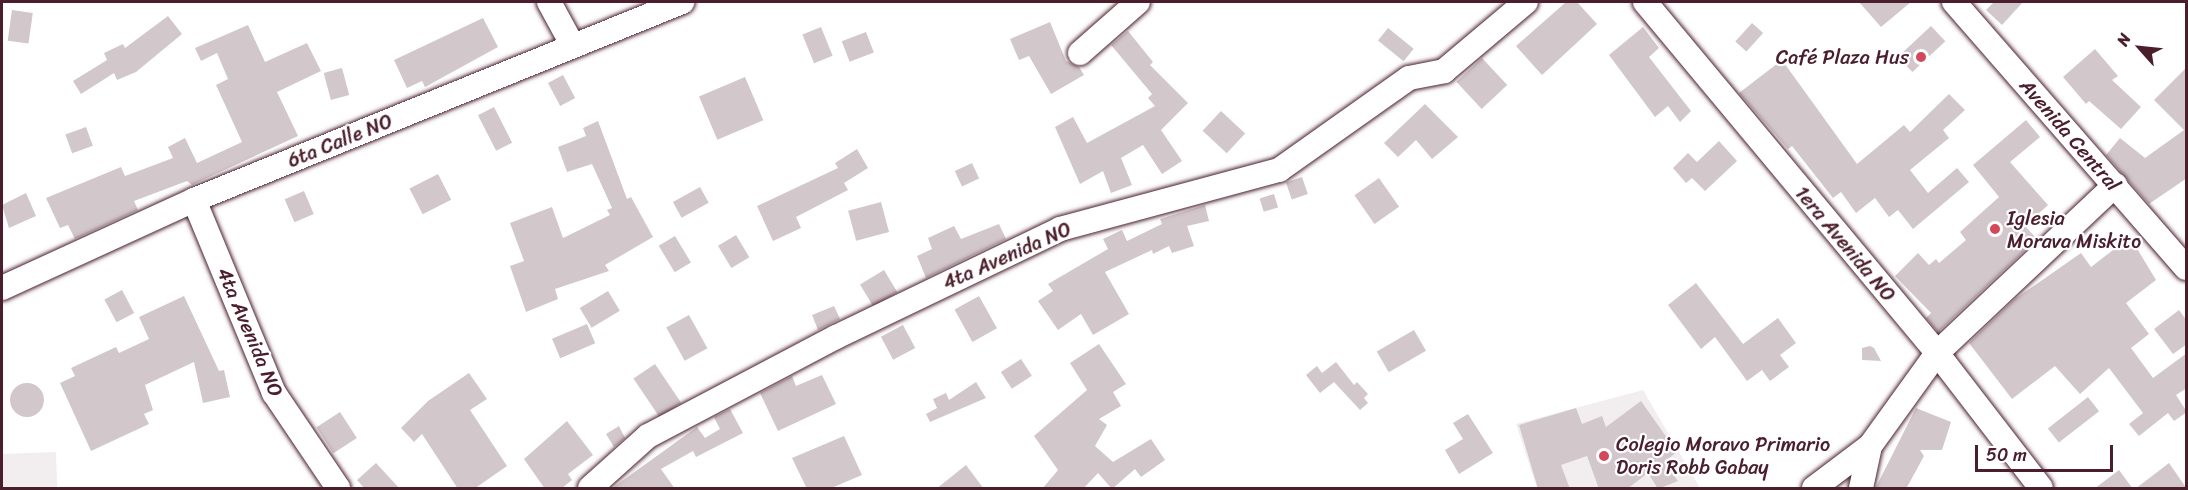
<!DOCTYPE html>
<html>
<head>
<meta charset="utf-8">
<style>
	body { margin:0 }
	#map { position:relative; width:2188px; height:490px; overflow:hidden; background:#fff; font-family:Sriracha,sans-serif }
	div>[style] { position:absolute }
	.built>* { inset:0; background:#f2eeef; transform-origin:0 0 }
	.building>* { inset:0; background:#d2c7cb; transform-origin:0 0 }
	.round { border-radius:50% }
	.roads { filter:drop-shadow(0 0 2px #4a1f2b) drop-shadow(0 0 2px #4a1f2b) }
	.minor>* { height:24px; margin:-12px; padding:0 12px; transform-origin:12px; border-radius:12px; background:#fff }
	.dots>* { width:16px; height:16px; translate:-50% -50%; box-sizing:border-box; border:3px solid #fff; border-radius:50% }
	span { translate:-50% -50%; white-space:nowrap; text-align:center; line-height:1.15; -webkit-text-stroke:4.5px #fff; paint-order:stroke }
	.poi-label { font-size:20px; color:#4a1f2b }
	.right { translate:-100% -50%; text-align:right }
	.left { translate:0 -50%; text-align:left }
	.street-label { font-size:20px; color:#4a1f2b }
	.frame { position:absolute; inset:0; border:3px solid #4a1f2b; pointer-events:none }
	.north { position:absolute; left:2110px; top:18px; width:60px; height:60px; -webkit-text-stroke:4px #fff; paint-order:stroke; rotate:297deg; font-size:16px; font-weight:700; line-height:24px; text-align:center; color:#4a1f2b }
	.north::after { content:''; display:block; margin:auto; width:21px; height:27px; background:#4a1f2b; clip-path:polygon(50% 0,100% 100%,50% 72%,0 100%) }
	.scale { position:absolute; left:1975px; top:445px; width:138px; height:27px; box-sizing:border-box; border:3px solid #4a1f2b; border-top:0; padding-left:8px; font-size:18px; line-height:21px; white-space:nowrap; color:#4a1f2b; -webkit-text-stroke:4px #fff; paint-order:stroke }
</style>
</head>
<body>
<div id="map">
	<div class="built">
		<div style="clip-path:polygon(1643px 390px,1700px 488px,1537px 488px,1516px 424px)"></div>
		<div style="left:56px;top:452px;width:36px;height:54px;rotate:88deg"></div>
	</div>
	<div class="building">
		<div style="clip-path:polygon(1566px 2px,1577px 2px,1597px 24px,1542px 75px,1516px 46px)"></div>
		<div style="clip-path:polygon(1859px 2px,1911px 2px,1881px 27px)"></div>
		<div style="clip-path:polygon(1994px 2px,2023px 2px,2002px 25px,1986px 10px)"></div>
		<div style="left:12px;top:10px;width:21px;height:31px;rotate:8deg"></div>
		<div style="clip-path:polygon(168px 16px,182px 34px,136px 72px,117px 80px,114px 73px,81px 94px,73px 81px,107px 60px,104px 53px,123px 44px,125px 48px)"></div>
		<div style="clip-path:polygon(483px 18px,498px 47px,425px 87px,422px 81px,407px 88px,394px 60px)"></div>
		<div style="clip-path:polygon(1050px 22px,1066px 61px,1079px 67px,1084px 75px,1051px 94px,1029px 56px,1019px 60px,1010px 39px)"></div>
		<div style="left:1752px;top:23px;width:15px;height:25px;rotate:42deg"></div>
		<div style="clip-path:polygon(248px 25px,265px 62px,307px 43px,321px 71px,277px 92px,298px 136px,192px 185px,187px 181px,134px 201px,138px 210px,75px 239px,68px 225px,60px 228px,46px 198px,121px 167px,125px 176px,173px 158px,168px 147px,185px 138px,197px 163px,242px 142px,216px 85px,228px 79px,217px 53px,201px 61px,195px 48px)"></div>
		<div style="left:1931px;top:26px;width:21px;height:45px;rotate:47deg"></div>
		<div style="left:821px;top:27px;width:31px;height:20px;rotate:68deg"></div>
		<div style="clip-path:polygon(1643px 27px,1659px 48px,1649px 57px,1691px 111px,1680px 122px,1668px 106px,1655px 117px,1609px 55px)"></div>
		<div style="left:1388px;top:28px;width:33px;height:16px;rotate:39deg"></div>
		<div style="clip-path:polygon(1128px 31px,1153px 62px,1150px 65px,1188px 103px,1161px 130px,1182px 161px,1162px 174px,1143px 145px,1121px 158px,1132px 185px,1111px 193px,1103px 171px,1080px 184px,1055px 127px,1073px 117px,1087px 143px,1155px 106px,1148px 98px,1152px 94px,1111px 45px)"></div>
		<div style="left:866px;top:32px;width:22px;height:26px;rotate:69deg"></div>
		<div style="clip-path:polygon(2095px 49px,2118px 76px,2112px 80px,2141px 107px,2121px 129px,2089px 101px,2086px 104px,2063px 77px)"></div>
		<div style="left:1482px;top:58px;width:37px;height:35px;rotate:47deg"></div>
		<div style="clip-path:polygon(1782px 60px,1857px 164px,1904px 125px,1910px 132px,1949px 94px,1965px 110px,1943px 130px,1949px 138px,1910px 170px,1928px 193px,1957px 168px,1969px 182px,1913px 229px,1898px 210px,1889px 217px,1875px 198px,1856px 213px,1841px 192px,1833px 198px,1792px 146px,1788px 149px,1739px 93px)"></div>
		<div style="clip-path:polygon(2187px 67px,2187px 178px,2149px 204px,2106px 155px,2120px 138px,2145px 158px,2184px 130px,2154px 100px)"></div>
		<div style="left:342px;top:68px;width:28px;height:19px;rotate:75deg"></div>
		<div style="left:563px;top:75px;width:26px;height:17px;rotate:62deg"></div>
		<div style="left:745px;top:77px;width:47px;height:50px;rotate:67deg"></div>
		<div style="clip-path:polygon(1425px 104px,1458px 137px,1432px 159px,1416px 140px,1398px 157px,1384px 143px)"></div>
		<div style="left:494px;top:107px;width:40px;height:18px;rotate:63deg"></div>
		<div style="left:1221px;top:111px;width:33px;height:27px;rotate:43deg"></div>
		<div style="clip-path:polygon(2026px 120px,2040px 137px,2010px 162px,2048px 205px,2025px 226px,2037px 239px,1938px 332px,1926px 318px,1931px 313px,1895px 276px,1918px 253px,1929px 265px,1936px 259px,1939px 263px,1966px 240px,1960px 232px,1999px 197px,1973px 165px)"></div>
		<div style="clip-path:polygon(598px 121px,627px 199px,631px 197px,653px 237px,605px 265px,609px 271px,555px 289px,558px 299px,526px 312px,510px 266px,524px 261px,510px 223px,552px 207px,563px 238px,610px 215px,607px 210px,612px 208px,592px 164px,567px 172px,558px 147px,586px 136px,583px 128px)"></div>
		<div style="left:86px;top:127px;width:20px;height:22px;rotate:70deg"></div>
		<div style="clip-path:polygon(1719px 141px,1737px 161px,1705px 191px,1692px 178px,1686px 183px,1673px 168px,1688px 153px,1697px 162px)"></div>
		<div style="clip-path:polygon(857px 149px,868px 168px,844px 183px,848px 190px,796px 217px,801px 228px,773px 241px,757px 206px,838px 168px,835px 163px)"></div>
		<div style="left:972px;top:163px;width:17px;height:19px;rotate:65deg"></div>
		<div style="left:438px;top:174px;width:29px;height:32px;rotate:63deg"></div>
		<div style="left:1302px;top:177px;width:18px;height:17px;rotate:71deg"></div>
		<div style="left:1379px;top:178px;width:35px;height:30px;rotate:55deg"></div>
		<div style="left:700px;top:187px;width:18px;height:31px;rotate:61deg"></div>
		<div style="left:304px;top:191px;width:25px;height:21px;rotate:67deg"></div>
		<div style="clip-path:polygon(26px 193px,36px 216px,9px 228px,2px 205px)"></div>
		<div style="left:1274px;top:194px;width:14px;height:15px;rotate:73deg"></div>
		<div style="left:881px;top:202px;width:31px;height:34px;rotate:75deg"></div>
		<div style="clip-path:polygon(1205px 205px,1209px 221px,1187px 226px,1194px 246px,1172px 253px,1169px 246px,1153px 254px,1152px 250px,1105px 272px,1129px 314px,1093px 335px,1081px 314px,1058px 330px,1038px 301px,1053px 291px,1048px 284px,1108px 249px,1103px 239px,1122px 230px,1127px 241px,1162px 224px,1160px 219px)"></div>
		<div style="clip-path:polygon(999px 224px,1006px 239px,926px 278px,917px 256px,932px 249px,928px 238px,954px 226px,961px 239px)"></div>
		<div style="left:736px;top:235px;width:26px;height:21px;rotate:59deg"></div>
		<div style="left:675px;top:236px;width:31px;height:19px;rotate:59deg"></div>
		<div style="clip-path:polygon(2130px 237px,2156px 280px,2126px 303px,2149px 334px,2131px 348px,2153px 378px,2187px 353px,2187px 388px,2176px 395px,2187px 412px,2174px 421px,2168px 413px,2139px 436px,2129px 424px,2143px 413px,2109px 368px,2080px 394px,2055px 366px,2012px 399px,1969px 343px,2015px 299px,2081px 253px,2091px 267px)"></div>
		<div style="left:884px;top:270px;width:26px;height:28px;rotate:59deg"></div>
		<div style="clip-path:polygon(1696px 283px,1743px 344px,1778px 318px,1796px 343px,1780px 355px,1789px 367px,1770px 381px,1762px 370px,1747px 381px,1715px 337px,1701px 349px,1668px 305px)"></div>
		<div style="left:122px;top:290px;width:26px;height:20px;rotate:62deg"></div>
		<div style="left:608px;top:291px;width:23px;height:33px;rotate:59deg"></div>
		<div style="clip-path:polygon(184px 296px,219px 371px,224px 370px,230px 397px,203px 403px,194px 362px,145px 385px,153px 410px,144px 414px,149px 424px,91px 451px,60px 383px,75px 376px,71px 368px,116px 347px,119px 353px,149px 339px,139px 317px)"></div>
		<div style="left:979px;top:296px;width:37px;height:28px;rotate:61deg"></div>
		<div style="clip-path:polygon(834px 306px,840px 319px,818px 330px,812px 315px)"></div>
		<div style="clip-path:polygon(2179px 310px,2187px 321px,2187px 344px,2173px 354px,2154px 329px)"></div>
		<div style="left:689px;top:315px;width:38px;height:26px;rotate:61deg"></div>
		<div style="left:587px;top:324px;width:21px;height:38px;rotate:67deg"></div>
		<div style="left:903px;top:325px;width:26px;height:25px;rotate:62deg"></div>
		<div style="left:1414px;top:330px;width:24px;height:43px;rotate:60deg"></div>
		<div style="clip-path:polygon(1099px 344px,1126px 384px,1113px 392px,1121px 406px,1099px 419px,1107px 425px,1095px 446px,1113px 462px,1151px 439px,1165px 460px,1141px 477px,1135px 469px,1112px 489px,1098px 473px,1083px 489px,1042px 489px,1058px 470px,1034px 436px,1087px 390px,1070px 363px)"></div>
		<div style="clip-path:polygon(1870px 346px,1874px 348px,1881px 361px,1862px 360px,1862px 348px)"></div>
		<div style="left:1021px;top:359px;width:20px;height:24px;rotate:57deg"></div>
		<div style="clip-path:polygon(1336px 362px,1354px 385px,1357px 382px,1368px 394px,1364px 398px,1368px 403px,1360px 410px,1334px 382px,1320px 393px,1306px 375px,1317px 366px,1322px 373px)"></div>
		<div style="left:655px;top:364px;width:47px;height:26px;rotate:56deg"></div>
		<div style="clip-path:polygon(469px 373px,487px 399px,470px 410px,507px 466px,474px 489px,458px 489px,422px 434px,414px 442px,401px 428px,428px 401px)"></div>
		<div style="clip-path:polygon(822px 375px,836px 404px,778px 431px,760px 393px,792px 376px,796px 386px)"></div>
		<div style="clip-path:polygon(976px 382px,986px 398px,930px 422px,926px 414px,937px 408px,933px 399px,946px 393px,949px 400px)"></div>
		<div class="round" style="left:10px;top:383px;width:34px;height:34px"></div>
		<div style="left:2088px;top:397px;width:18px;height:51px;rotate:52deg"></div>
		<div style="clip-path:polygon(1641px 401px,1677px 452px,1664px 462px,1678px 481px,1658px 489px,1648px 473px,1627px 489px,1599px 489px,1587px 456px,1561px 465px,1570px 489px,1538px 489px,1519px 425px,1576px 408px,1582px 424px,1602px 416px,1606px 427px)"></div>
		<div style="clip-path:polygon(1916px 408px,1951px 422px,1942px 450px,1920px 450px,1924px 456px,1906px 489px,1875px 489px)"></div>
		<div style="clip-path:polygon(730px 409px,743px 433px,696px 457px,693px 451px,661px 469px,675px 489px,611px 489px,697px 427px,705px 438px,720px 429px,714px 417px)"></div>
		<div style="left:340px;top:412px;width:31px;height:28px;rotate:57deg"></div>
		<div style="clip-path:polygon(1468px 414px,1493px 453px,1459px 474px,1445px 450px,1463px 439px,1453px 423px)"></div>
		<div style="clip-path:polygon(567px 421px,593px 455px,568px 474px,572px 480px,561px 489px,545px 489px,524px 459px)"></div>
		<div style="clip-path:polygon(619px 426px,625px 438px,614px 447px,606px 434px)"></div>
		<div style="clip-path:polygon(844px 436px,862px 475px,829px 489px,807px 489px,792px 458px)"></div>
		<div style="clip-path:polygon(376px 463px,400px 489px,365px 489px,357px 480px)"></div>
		<div style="clip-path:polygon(2169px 463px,2187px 489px,2135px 489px)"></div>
		<div style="clip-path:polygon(966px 465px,984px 489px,936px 489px)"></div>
		<div style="clip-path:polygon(2119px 470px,2133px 489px,2094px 489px)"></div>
	</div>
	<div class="roads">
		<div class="minor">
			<div style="left:549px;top:2px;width:50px;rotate:61.4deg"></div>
			<div style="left:1645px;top:2px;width:457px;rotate:50.2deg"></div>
			<div style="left:1937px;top:353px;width:170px;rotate:52.4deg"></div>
			<div style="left:1954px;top:2px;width:353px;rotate:48.9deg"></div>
			<div style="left:1080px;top:53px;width:77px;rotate:-41.3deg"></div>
			<div style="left:194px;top:200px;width:209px;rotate:67.5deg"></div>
			<div style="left:274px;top:393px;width:115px;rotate:56deg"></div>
			<div style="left:2px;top:288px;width:211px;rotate:-24.6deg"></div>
			<div style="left:194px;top:200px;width:527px;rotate:-22.08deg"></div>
			<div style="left:590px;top:488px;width:78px;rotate:-41.9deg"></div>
			<div style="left:648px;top:436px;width:212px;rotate:-27.8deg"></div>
			<div style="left:836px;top:337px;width:249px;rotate:-25.7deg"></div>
			<div style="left:1060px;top:229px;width:227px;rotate:-15.1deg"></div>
			<div style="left:1279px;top:170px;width:159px;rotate:-35.3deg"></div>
			<div style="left:1409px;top:78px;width:36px;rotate:-11deg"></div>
			<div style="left:1444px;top:71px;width:107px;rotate:-40.1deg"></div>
			<div style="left:1814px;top:488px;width:70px;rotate:-36.9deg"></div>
			<div style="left:1861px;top:488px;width:43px;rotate:-77.9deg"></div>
			<div style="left:1870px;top:446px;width:115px;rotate:-54.2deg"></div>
			<div style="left:1937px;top:353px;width:245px;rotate:-43.3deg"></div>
		</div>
	</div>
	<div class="dots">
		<div style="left:1921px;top:57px;background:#d1495b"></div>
		<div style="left:1995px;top:229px;background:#d1495b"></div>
		<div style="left:1604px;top:456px;background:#d1495b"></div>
	</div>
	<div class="poi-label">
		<span class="right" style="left:1909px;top:57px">Café Plaza Hus</span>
		<span class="left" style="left:2007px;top:230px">Iglesia<br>Morava Miskito</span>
		<span class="left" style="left:1616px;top:456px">Colegio Moravo Primario<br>Doris Robb Gabay</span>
	</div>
	<div class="street-label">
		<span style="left:2070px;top:135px;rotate:49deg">Avenida Central</span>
		<span style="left:340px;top:141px;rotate:-22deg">6ta Calle NO</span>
		<span style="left:1845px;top:244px;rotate:50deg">1era Avenida NO</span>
		<span style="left:1007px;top:256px;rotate:-24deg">4ta Avenida NO</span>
		<span style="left:250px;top:332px;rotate:67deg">4ta Avenida NO</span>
	</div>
	<div class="frame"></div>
	<div class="north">N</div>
	<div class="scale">50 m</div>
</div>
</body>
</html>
